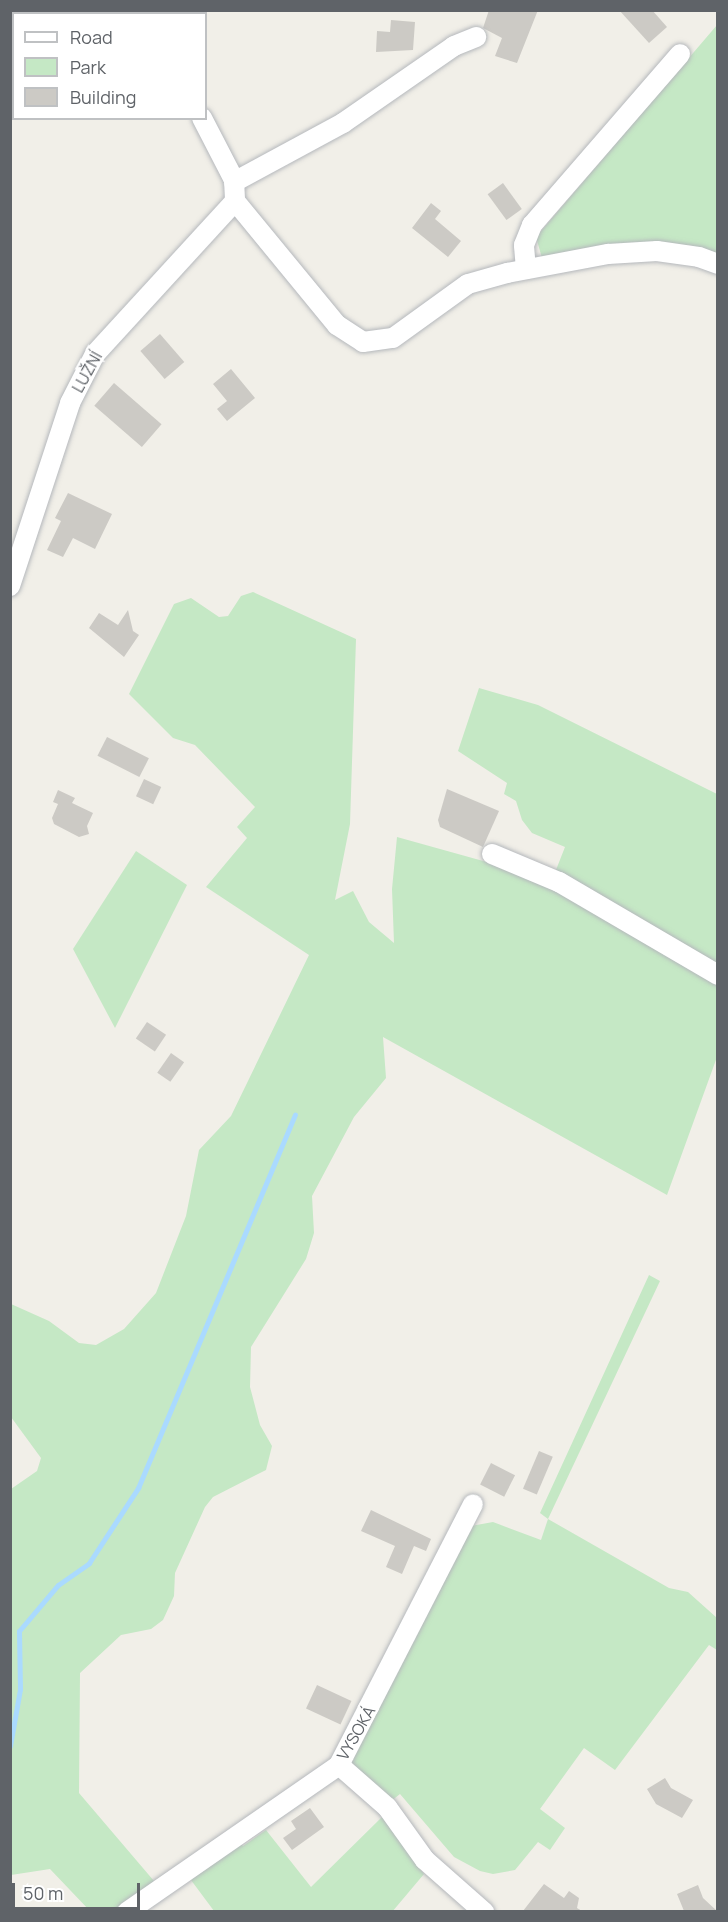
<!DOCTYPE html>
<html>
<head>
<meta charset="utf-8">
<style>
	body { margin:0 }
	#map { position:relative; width:728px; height:1922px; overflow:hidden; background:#f1efe8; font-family:Manrope,sans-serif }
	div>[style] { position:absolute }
	.green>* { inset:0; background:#c5e8c5 }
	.stream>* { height:5px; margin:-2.5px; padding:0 2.5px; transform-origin:2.5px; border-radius:2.5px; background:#aadaff }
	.building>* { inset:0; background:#cccac5; transform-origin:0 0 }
	.roads { filter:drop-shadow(0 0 2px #b5b8bc) drop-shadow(0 0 2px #b5b8bc) }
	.minor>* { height:20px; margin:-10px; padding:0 10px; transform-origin:10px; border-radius:10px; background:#fff }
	span { translate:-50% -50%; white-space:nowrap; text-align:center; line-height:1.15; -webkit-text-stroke:4.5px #fff; paint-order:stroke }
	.street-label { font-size:16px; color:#5f6368 }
	.frame { position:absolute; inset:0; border:12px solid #5f6368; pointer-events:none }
	.legend { position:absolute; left:12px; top:12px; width:195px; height:108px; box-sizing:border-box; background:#fff; border:2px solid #bfc1c3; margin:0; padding:8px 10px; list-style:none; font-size:18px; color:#5f6368 }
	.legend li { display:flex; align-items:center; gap:12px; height:30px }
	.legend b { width:30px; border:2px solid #bfc1c3 }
	.scale { position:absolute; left:12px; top:1883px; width:128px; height:27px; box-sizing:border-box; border:3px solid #5f6368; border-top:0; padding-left:8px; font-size:18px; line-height:21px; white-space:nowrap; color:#5f6368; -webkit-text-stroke:4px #fff; paint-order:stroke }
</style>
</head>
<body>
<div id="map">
	<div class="green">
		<div style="clip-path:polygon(717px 25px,717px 254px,689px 245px,630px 246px,542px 258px,536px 237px)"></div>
		<div style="clip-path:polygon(253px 592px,356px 639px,350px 824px,335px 900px,353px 891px,369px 922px,394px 943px,392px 889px,397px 837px,519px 871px,717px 980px,717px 1057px,667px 1195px,383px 1037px,386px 1078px,354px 1117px,312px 1196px,314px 1233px,306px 1259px,251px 1347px,250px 1387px,260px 1425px,272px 1446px,266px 1470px,213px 1497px,205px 1507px,175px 1573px,174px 1596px,163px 1620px,151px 1629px,121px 1635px,80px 1673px,79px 1793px,154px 1881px,115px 1911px,90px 1911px,50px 1869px,11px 1875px,11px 1489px,37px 1471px,41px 1458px,11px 1417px,11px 1304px,49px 1321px,79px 1343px,96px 1345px,124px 1329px,156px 1293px,186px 1216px,199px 1150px,231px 1116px,309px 955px,206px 887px,247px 838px,237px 827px,255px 807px,195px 745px,173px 738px,129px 694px,174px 604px,191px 598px,219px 617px,228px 616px,241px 596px)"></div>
		<div style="clip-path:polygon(479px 688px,538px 705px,717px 794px,717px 964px,554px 875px,565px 847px,532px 833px,522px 820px,516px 801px,504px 794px,507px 783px,458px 751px)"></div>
		<div style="clip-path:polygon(136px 851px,187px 885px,115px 1028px,73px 949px)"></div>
		<div style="clip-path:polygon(649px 1275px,660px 1281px,548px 1519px,669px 1588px,688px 1592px,717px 1618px,717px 1650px,709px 1645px,615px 1770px,584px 1748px,540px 1809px,565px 1828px,550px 1850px,538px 1842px,515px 1870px,493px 1874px,480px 1871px,454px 1857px,400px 1794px,390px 1802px,347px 1761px,471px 1526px,493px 1522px,541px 1540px,548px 1519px,540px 1513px)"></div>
		<div style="clip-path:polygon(382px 1817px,424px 1874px,392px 1912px,214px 1911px,188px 1876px,238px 1841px,243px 1846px,266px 1830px,311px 1887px)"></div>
	</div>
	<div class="stream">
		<div style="left:10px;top:1746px;width:58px;rotate:-80deg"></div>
		<div style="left:20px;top:1689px;width:58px;rotate:-91deg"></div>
		<div style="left:19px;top:1631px;width:60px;rotate:-49.7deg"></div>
		<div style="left:58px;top:1585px;width:38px;rotate:-35deg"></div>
		<div style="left:89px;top:1563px;width:90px;rotate:-56.8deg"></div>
		<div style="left:138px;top:1488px;width:405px;rotate:-67.2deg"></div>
	</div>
	<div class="building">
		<div style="clip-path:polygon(489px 10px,538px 10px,517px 63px,495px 56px,502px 38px,483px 28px)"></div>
		<div style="clip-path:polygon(619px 10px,652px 10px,667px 27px,649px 43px)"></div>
		<div style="clip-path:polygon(391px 20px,415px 22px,413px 50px,376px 52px,377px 31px,390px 32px)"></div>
		<div style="left:503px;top:183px;width:32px;height:19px;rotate:54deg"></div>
		<div style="clip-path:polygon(431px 203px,441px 211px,435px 219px,461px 241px,448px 257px,412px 228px)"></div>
		<div style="left:160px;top:334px;width:37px;height:26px;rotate:49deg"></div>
		<div style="clip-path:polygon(231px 369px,255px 398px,227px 421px,217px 409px,227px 401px,213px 384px)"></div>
		<div style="left:114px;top:383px;width:63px;height:30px;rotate:41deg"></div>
		<div style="clip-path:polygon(68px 493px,112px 514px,95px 549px,73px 538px,63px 557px,47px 550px,61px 521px,55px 518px)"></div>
		<div style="clip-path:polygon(128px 610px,133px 631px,139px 635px,124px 657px,89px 628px,99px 613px,118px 625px)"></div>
		<div style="left:107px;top:737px;width:47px;height:21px;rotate:27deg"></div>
		<div style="left:144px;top:779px;width:19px;height:19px;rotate:25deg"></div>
		<div style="clip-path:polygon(447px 789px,499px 811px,483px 847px,440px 827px,438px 820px)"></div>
		<div style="clip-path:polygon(58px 790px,75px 798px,72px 803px,93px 813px,87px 826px,89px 834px,79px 837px,54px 824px,52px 818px,58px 804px,53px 802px)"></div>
		<div style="left:147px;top:1022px;width:23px;height:20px;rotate:34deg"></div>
		<div style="left:171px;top:1053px;width:16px;height:24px;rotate:35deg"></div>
		<div style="left:539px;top:1451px;width:15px;height:41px;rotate:23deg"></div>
		<div style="left:491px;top:1463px;width:27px;height:24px;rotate:27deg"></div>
		<div style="clip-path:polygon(371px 1510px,431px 1539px,426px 1551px,414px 1546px,402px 1574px,386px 1567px,395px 1546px,361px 1531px)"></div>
		<div style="left:317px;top:1685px;width:38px;height:26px;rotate:25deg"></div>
		<div style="clip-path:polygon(665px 1778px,671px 1788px,693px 1800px,682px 1818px,656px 1804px,647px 1789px)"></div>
		<div style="clip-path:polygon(310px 1808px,324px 1827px,292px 1850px,283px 1838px,296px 1829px,291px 1821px)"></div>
		<div style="clip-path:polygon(544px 1884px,564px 1898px,569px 1891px,579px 1898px,577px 1908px,582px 1911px,523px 1911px)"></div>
		<div style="clip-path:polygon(698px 1885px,703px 1898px,717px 1911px,684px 1911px,677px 1894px)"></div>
	</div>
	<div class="roads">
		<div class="minor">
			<div style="left:158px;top:10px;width:4px;rotate:76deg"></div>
			<div style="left:202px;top:118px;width:70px;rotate:62.7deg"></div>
			<div style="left:234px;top:180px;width:21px;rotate:87deg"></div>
			<div style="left:235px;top:201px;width:161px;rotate:50.6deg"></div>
			<div style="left:337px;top:325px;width:31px;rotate:33deg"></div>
			<div style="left:363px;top:342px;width:30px;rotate:-8deg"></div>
			<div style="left:393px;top:338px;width:92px;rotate:-35.8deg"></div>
			<div style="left:468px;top:284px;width:41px;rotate:-15.8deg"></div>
			<div style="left:507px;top:273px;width:103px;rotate:-10.7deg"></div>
			<div style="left:608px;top:254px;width:49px;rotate:-3.5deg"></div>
			<div style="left:657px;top:251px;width:42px;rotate:8.1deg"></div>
			<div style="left:699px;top:257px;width:20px;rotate:20deg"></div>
			<div style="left:234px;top:182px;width:124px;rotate:-28.4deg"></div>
			<div style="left:343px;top:123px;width:135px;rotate:-34.7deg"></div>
			<div style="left:454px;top:46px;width:24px;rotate:-22deg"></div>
			<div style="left:526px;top:269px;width:24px;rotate:-95deg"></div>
			<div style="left:524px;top:245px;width:22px;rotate:-68deg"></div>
			<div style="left:532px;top:225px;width:226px;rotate:-49.1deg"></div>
			<div style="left:10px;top:586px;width:193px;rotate:-71.8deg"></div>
			<div style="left:70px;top:403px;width:55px;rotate:-63deg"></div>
			<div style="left:95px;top:354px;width:207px;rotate:-47.5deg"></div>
			<div style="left:492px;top:854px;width:73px;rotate:22.7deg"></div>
			<div style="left:559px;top:882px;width:184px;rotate:30.3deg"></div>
			<div style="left:339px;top:1765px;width:64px;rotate:41.2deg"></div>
			<div style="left:387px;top:1807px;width:65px;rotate:54.4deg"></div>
			<div style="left:425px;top:1860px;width:79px;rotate:41.4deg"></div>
			<div style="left:127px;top:1912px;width:258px;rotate:-34.7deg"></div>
			<div style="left:339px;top:1765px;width:293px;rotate:-62.8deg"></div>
		</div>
	</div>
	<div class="street-label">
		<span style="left:87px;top:372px;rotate:-61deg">LUŽNÍ</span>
		<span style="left:356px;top:1733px;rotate:-60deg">VYSOKÁ</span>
	</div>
	<div class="frame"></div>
	<ul class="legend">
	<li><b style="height:8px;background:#fff"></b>Road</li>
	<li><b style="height:16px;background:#c5e8c5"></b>Park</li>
	<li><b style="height:16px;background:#cccac5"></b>Building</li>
	</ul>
	<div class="scale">50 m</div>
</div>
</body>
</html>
